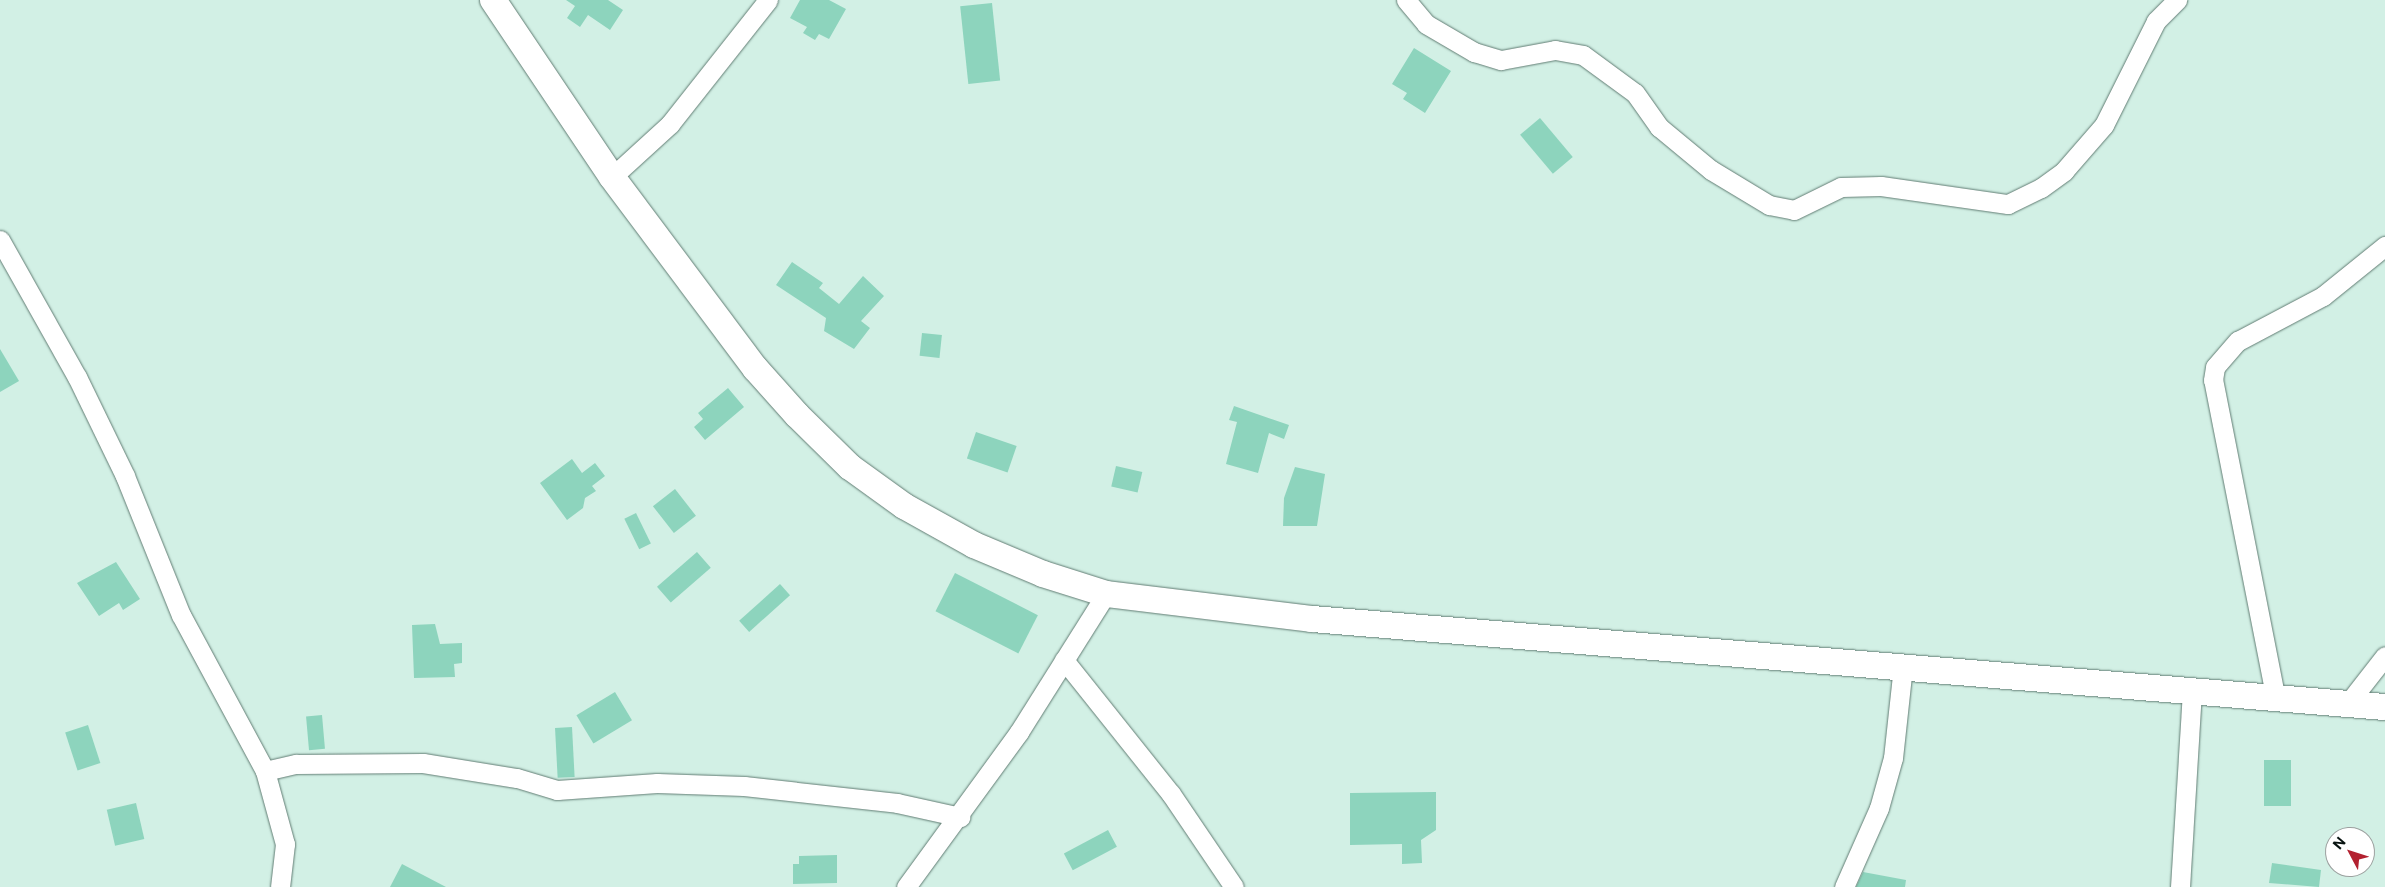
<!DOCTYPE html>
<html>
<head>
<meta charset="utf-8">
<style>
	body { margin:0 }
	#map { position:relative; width:2385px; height:887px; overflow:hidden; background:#d2f0e5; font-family:"Public Sans",sans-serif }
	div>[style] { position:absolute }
	.building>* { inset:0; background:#8dd4bd; transform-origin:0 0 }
	.roads { filter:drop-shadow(0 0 1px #617c73) drop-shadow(0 0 1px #617c73) }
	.street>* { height:19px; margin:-9.5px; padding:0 9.5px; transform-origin:9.5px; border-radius:9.5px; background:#fff }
	.secondary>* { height:26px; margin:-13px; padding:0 13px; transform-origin:13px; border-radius:13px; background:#fff }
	span { translate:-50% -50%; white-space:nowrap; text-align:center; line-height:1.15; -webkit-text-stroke:4.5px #fff; paint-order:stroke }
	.north { position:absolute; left:2325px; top:827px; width:50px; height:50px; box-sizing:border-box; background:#fff; border:1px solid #9ca09f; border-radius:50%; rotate:310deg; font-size:14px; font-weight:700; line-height:20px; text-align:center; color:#07120f }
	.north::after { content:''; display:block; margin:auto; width:18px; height:22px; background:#b32130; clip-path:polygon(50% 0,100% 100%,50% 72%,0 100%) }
</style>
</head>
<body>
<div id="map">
	<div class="building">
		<div style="clip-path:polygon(566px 0,608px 0,623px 10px,610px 30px,588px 15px,580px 27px,567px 18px,575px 6px)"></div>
		<div style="clip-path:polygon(800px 0,829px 0,846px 9px,829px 39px,819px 34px,815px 40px,803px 33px,807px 27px,790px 18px)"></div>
		<div style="left:992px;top:3px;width:78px;height:32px;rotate:84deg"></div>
		<div style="clip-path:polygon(1414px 48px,1451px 71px,1425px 113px,1403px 99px,1407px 93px,1392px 84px)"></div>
		<div style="left:1540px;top:118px;width:51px;height:26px;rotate:50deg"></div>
		<div style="clip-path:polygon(792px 262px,823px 283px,819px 288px,839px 304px,863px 276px,884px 296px,861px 321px,870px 328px,854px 349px,824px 331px,826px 318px,776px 285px)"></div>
		<div style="left:922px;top:333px;width:20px;height:23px;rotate:6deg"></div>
		<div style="clip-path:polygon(0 349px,19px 381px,0 392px)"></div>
		<div style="clip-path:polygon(728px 388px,744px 407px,705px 440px,694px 427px,703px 419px,698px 413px)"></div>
		<div style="clip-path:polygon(1234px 406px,1289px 425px,1284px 439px,1269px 433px,1258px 473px,1226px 464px,1237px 422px,1229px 420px)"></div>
		<div style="left:976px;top:432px;width:43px;height:28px;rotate:19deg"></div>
		<div style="clip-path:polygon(572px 459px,582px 473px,595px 463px,605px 476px,592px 486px,596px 491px,585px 498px,583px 508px,567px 520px,540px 483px)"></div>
		<div style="left:1116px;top:466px;width:27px;height:21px;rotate:13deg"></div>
		<div style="clip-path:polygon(1295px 467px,1325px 474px,1317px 526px,1283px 526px,1284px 498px)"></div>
		<div style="left:675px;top:489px;width:34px;height:28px;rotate:52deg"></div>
		<div style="left:636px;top:513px;width:34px;height:13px;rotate:64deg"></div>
		<div style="left:697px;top:552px;width:21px;height:53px;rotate:49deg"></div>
		<div style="clip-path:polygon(116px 562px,140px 599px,123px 610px,119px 603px,99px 616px,77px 583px)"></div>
		<div style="left:955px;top:573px;width:93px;height:43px;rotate:27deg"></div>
		<div style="left:780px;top:584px;width:15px;height:55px;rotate:48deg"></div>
		<div style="clip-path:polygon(435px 624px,440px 644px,462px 643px,462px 663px,454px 664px,455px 677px,414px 678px,412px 625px)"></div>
		<div style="left:615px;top:692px;width:33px;height:45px;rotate:59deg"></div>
		<div style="left:322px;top:715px;width:34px;height:16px;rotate:85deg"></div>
		<div style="left:88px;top:725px;width:40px;height:24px;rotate:72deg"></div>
		<div style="left:572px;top:727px;width:50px;height:17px;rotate:87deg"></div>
		<div style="left:2264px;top:760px;width:27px;height:46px"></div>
		<div style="clip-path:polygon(1436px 792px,1436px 830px,1421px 840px,1422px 863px,1402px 864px,1402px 844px,1350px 845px,1350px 793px)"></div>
		<div style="left:136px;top:803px;width:37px;height:30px;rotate:77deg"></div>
		<div style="left:1108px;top:830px;width:19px;height:50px;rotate:62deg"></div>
		<div style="clip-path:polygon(837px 855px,837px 883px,793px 884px,793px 864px,799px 864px,799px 856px)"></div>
		<div style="clip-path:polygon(2272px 863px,2321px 870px,2319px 887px,2269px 883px)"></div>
		<div style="clip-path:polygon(402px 864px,446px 887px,390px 887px)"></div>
		<div style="clip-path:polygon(1863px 872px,1906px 880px,1905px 887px,1856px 887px)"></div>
	</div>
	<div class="roads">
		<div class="street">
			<div style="left:1406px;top:0;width:31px;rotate:50deg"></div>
			<div style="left:1426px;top:24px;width:56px;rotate:30.3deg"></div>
			<div style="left:1474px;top:52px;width:28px;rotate:17deg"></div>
			<div style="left:1501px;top:60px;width:55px;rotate:-10.5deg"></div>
			<div style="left:1555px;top:50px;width:28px;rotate:10deg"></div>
			<div style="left:1583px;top:55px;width:64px;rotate:36.2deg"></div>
			<div style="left:1635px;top:93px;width:42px;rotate:54.8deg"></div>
			<div style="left:1659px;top:127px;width:67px;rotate:39.6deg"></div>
			<div style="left:1711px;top:170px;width:68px;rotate:31.1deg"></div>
			<div style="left:1769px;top:205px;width:25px;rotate:11deg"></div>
			<div style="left:1794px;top:210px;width:52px;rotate:-26.1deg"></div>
			<div style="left:1841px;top:187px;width:40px;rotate:-1.4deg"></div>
			<div style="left:1881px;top:186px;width:128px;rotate:8.1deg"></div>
			<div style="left:2008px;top:204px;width:37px;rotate:-26deg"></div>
			<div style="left:2041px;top:188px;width:29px;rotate:-36deg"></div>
			<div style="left:2064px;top:171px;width:61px;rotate:-49deg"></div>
			<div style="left:2104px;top:125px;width:116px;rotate:-63.4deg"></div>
			<div style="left:2156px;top:21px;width:30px;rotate:-45deg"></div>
			<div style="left:612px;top:177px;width:79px;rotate:-42.4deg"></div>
			<div style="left:670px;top:124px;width:158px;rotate:-51.7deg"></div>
			<div style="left:0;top:240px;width:157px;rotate:60.7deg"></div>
			<div style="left:77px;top:377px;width:110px;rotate:64.1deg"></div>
			<div style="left:125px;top:476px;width:150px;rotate:68.1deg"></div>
			<div style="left:181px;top:615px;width:177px;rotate:61.7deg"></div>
			<div style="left:265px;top:771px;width:76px;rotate:74.7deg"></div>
			<div style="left:285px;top:844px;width:43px;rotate:96.6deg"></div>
			<div style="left:1064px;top:660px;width:171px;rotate:51.4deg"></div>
			<div style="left:1171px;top:794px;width:112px;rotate:55.9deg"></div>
			<div style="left:2275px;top:695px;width:321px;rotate:-101.1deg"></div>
			<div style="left:2213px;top:380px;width:13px;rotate:-81deg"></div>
			<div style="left:2215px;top:367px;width:35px;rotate:-49deg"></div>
			<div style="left:2238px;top:341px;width:96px;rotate:-27.9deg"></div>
			<div style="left:2323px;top:296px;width:80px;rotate:-38.9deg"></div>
			<div style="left:2349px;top:702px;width:58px;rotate:-52deg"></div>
			<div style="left:265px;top:771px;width:32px;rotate:-13deg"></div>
			<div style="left:296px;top:764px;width:127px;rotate:-0.5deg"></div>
			<div style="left:423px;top:763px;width:95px;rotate:9.1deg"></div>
			<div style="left:517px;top:778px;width:42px;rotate:16.7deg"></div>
			<div style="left:557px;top:790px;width:100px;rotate:-4deg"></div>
			<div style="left:657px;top:783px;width:87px;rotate:2deg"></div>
			<div style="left:744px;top:786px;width:154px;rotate:6.3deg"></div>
			<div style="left:897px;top:803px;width:65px;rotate:12.5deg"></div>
			<div style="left:906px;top:887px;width:192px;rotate:-53.9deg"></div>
			<div style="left:1019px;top:732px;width:163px;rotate:-57.8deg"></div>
			<div style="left:1844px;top:887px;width:86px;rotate:-66.1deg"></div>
			<div style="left:1879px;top:808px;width:52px;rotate:-74.4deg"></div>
			<div style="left:1893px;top:758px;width:93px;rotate:-83.8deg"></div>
			<div style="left:2180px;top:887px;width:195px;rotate:-86.5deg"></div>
		</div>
		<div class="secondary">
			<div style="left:493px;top:0;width:213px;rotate:56.1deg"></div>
			<div style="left:612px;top:177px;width:239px;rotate:53.2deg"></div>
			<div style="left:755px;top:368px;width:63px;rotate:48.2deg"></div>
			<div style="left:797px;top:415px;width:74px;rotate:44.5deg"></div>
			<div style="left:850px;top:467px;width:67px;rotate:35.8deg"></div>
			<div style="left:904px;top:506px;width:80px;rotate:29.1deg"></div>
			<div style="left:974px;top:545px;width:75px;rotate:22.8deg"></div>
			<div style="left:1043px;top:574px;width:66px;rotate:17.6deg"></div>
			<div style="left:1106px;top:594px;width:208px;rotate:6.9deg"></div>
			<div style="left:1312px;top:619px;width:1077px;rotate:4.69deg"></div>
		</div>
	</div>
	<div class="north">N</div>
</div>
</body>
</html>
